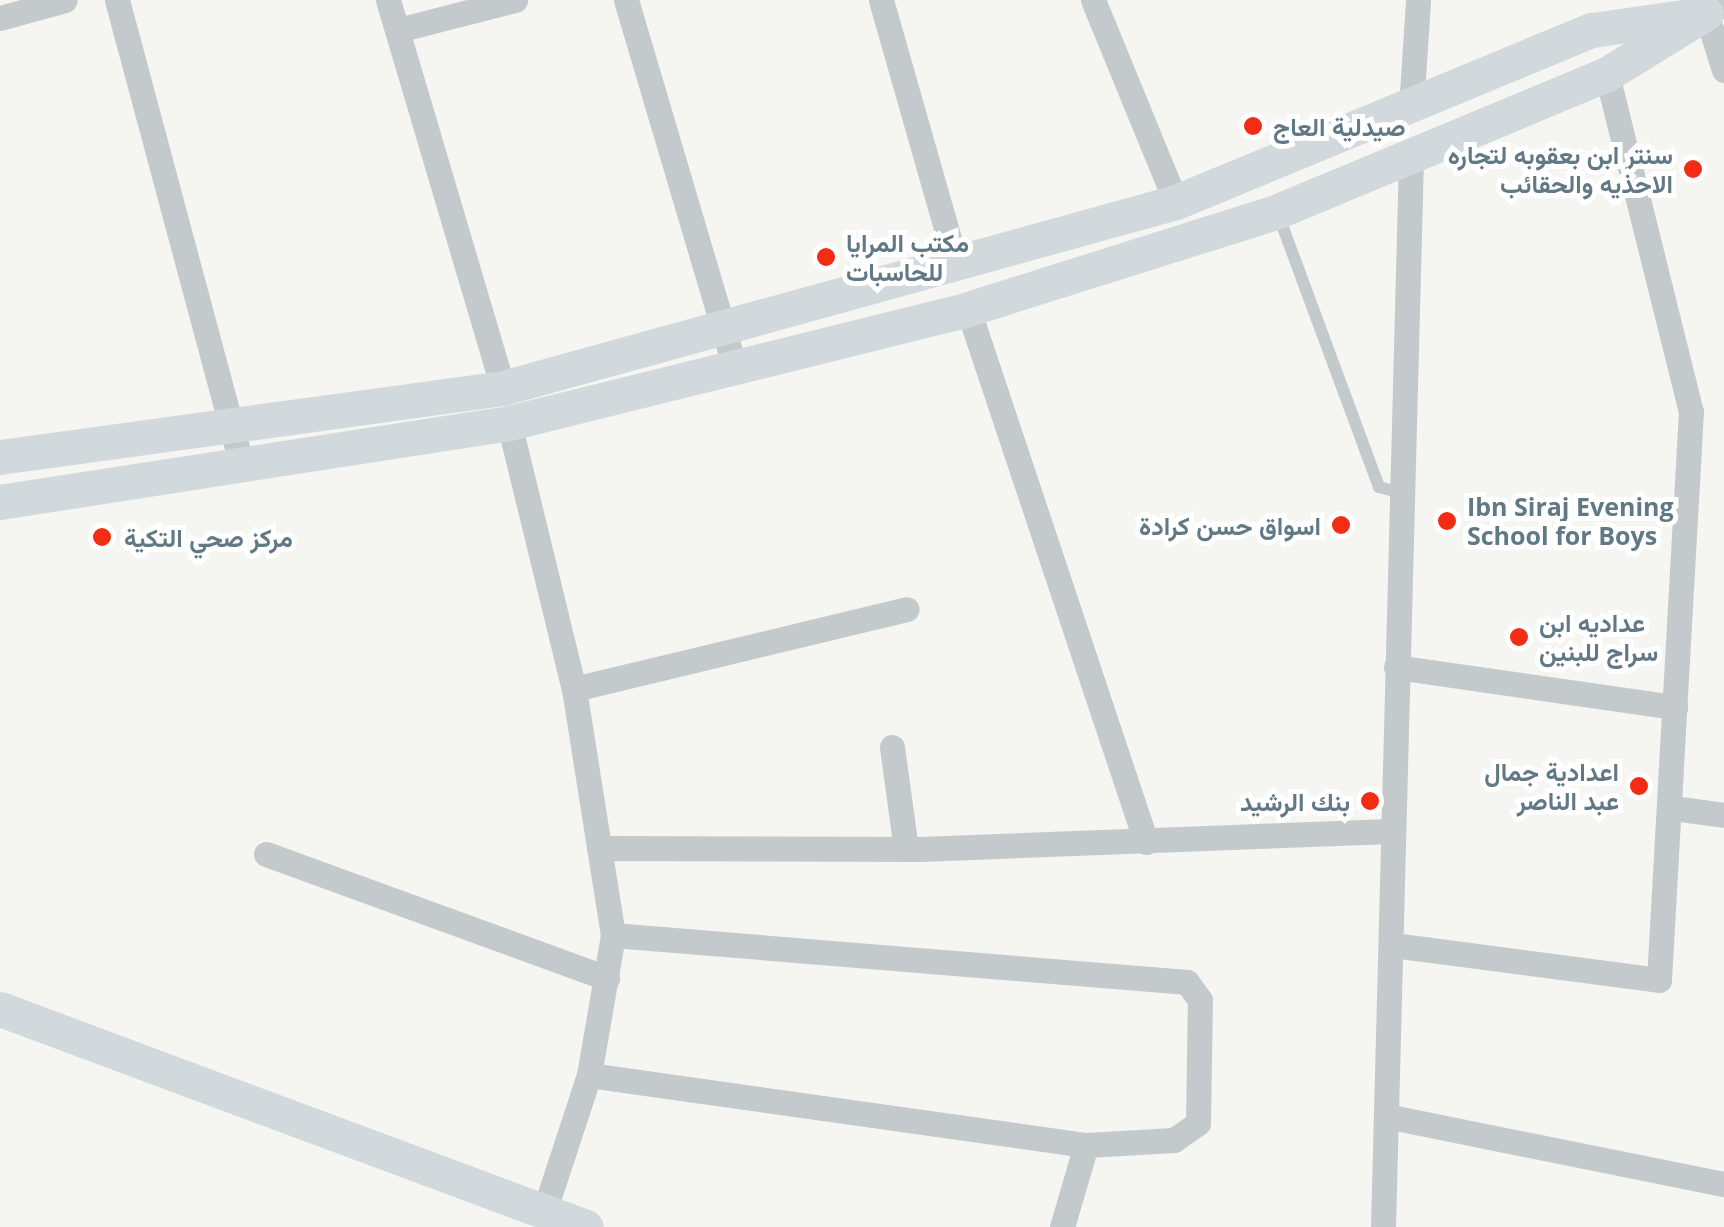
<!DOCTYPE html>
<html>
<head>
<meta charset="utf-8">
<style>
	body { margin:0 }
	#map { position:relative; width:1724px; height:1227px; overflow:hidden; background:#f5f5f1; font-family:"Open Sans",Vazirmatn,sans-serif }
	div>[style] { position:absolute }
	.lane>* { height:12px; margin:-6px; padding:0 6px; transform-origin:6px; border-radius:6px; background:#c4c9cb }
	.street>* { height:25px; margin:-12.5px; padding:0 12.5px; transform-origin:12.5px; border-radius:12.5px; background:#c4c9cb }
	.secondary>* { height:35px; margin:-17.5px; padding:0 17.5px; transform-origin:17.5px; border-radius:17.5px; background:#d2d9dd }
	.dots>* { width:28px; height:28px; translate:-50% -50%; box-sizing:border-box; border:5px solid #fff; border-radius:50% }
	span { translate:-50% -50%; white-space:nowrap; text-align:center; line-height:1.15; -webkit-text-stroke:10px #fff; paint-order:stroke }
	.poi-label { font-size:25px; color:#617985; font-weight:700 }
	.left { translate:0 -50%; text-align:left }
	.right { translate:-100% -50%; text-align:right }
</style>
</head>
<body>
<div id="map">
	<div class="lane">
		<div style="left:1278px;top:214px;width:291px;rotate:69.7deg"></div>
		<div style="left:1379px;top:487px;width:24px;rotate:15deg"></div>
	</div>
	<div class="street">
		<div style="left:117px;top:0;width:482px;rotate:75deg"></div>
		<div style="left:388px;top:0;width:405px;rotate:73.5deg"></div>
		<div style="left:626px;top:0;width:387px;rotate:73.5deg"></div>
		<div style="left:881px;top:0;width:278px;rotate:74.1deg"></div>
		<div style="left:1093px;top:0;width:218px;rotate:67.7deg"></div>
		<div style="left:1724px;top:4px;width:20px;rotate:153deg"></div>
		<div style="left:1706px;top:13px;width:60px;rotate:72.5deg"></div>
		<div style="left:0;top:18px;width:67px;rotate:-15.5deg"></div>
		<div style="left:398px;top:30px;width:121px;rotate:-14.4deg"></div>
		<div style="left:1411px;top:109px;width:109px;rotate:-86.3deg"></div>
		<div style="left:968px;top:309px;width:562px;rotate:71.53deg"></div>
		<div style="left:509px;top:423px;width:274px;rotate:76.3deg"></div>
		<div style="left:574px;top:689px;width:249px;rotate:81deg"></div>
		<div style="left:613px;top:935px;width:142px;rotate:99.7deg"></div>
		<div style="left:589px;top:1075px;width:144px;rotate:108.2deg"></div>
		<div style="left:1396px;top:667px;width:282px;rotate:8.2deg"></div>
		<div style="left:574px;top:689px;width:342px;rotate:-13.5deg"></div>
		<div style="left:892px;top:747px;width:103px;rotate:82.2deg"></div>
		<div style="left:1673px;top:808px;width:51px;rotate:7.8deg"></div>
		<div style="left:599px;top:848px;width:321px;rotate:0.2deg"></div>
		<div style="left:920px;top:849px;width:471px;rotate:-2.2deg"></div>
		<div style="left:266px;top:854px;width:363px;rotate:20deg"></div>
		<div style="left:1393px;top:945px;width:268px;rotate:7.5deg"></div>
		<div style="left:1659px;top:980px;width:569px;rotate:-86.78deg"></div>
		<div style="left:1691px;top:412px;width:348px;rotate:-104deg"></div>
		<div style="left:589px;top:1075px;width:502px;rotate:8.02deg"></div>
		<div style="left:1086px;top:1145px;width:88px;rotate:-3.3deg"></div>
		<div style="left:1174px;top:1140px;width:29px;rotate:-35deg"></div>
		<div style="left:1198px;top:1123px;width:123px;rotate:-89.1deg"></div>
		<div style="left:1200px;top:1000px;width:22px;rotate:-126deg"></div>
		<div style="left:1187px;top:982px;width:576px;rotate:-175.32deg"></div>
		<div style="left:1386px;top:1116px;width:345px;rotate:11.4deg"></div>
		<div style="left:1062px;top:1227px;width:85px;rotate:-73.7deg"></div>
		<div style="left:1383px;top:1227px;width:1071px;rotate:-88.5deg"></div>
	</div>
	<div class="secondary">
		<div style="left:0;top:457px;width:508px;rotate:-7.81deg"></div>
		<div style="left:503px;top:388px;width:698px;rotate:-15.45deg"></div>
		<div style="left:1176px;top:202px;width:450px;rotate:-22.5deg"></div>
		<div style="left:1592px;top:30px;width:99px;rotate:-8.1deg"></div>
		<div style="left:0;top:502px;width:515px;rotate:-8.82deg"></div>
		<div style="left:509px;top:423px;width:473px;rotate:-13.9deg"></div>
		<div style="left:968px;top:309px;width:325px;rotate:-17.5deg"></div>
		<div style="left:1278px;top:211px;width:356px;rotate:-22.6deg"></div>
		<div style="left:1607px;top:74px;width:116px;rotate:-31.6deg"></div>
		<div style="left:0;top:1009px;width:625px;rotate:20.41deg"></div>
	</div>
	<div class="dots">
		<div style="left:1253px;top:126px;background:#f32d13"></div>
		<div style="left:1693px;top:169px;background:#f32d13"></div>
		<div style="left:826px;top:257px;background:#f32d13"></div>
		<div style="left:1447px;top:521px;background:#f32d13"></div>
		<div style="left:1341px;top:525px;background:#f32d13"></div>
		<div style="left:102px;top:537px;background:#f32d13"></div>
		<div style="left:1519px;top:637px;background:#f32d13"></div>
		<div style="left:1639px;top:786px;background:#f32d13"></div>
		<div style="left:1370px;top:801px;background:#f32d13"></div>
	</div>
	<div class="poi-label">
		<span class="left" style="left:1273px;top:126px">صيدلية العاج</span>
		<span class="right" style="left:1673px;top:169px">سنتر ابن بعقوبه لتجاره<br>الاحذيه والحقائب</span>
		<span class="left" style="left:846px;top:257px">مكتب المرايا<br>للحاسبات</span>
		<span class="left" style="left:1467px;top:521px">Ibn Siraj Evening<br>School for Boys</span>
		<span class="right" style="left:1321px;top:525px">اسواق حسن كرادة</span>
		<span class="left" style="left:124px;top:537px">مركز صحي التكية</span>
		<span class="left" style="left:1539px;top:637px">عداديه ابن<br>سراج للبنين</span>
		<span class="right" style="left:1619px;top:786px">اعدادية جمال<br>عبد الناصر</span>
		<span class="right" style="left:1350px;top:801px">بنك الرشيد</span>
	</div>
</div>
</body>
</html>
